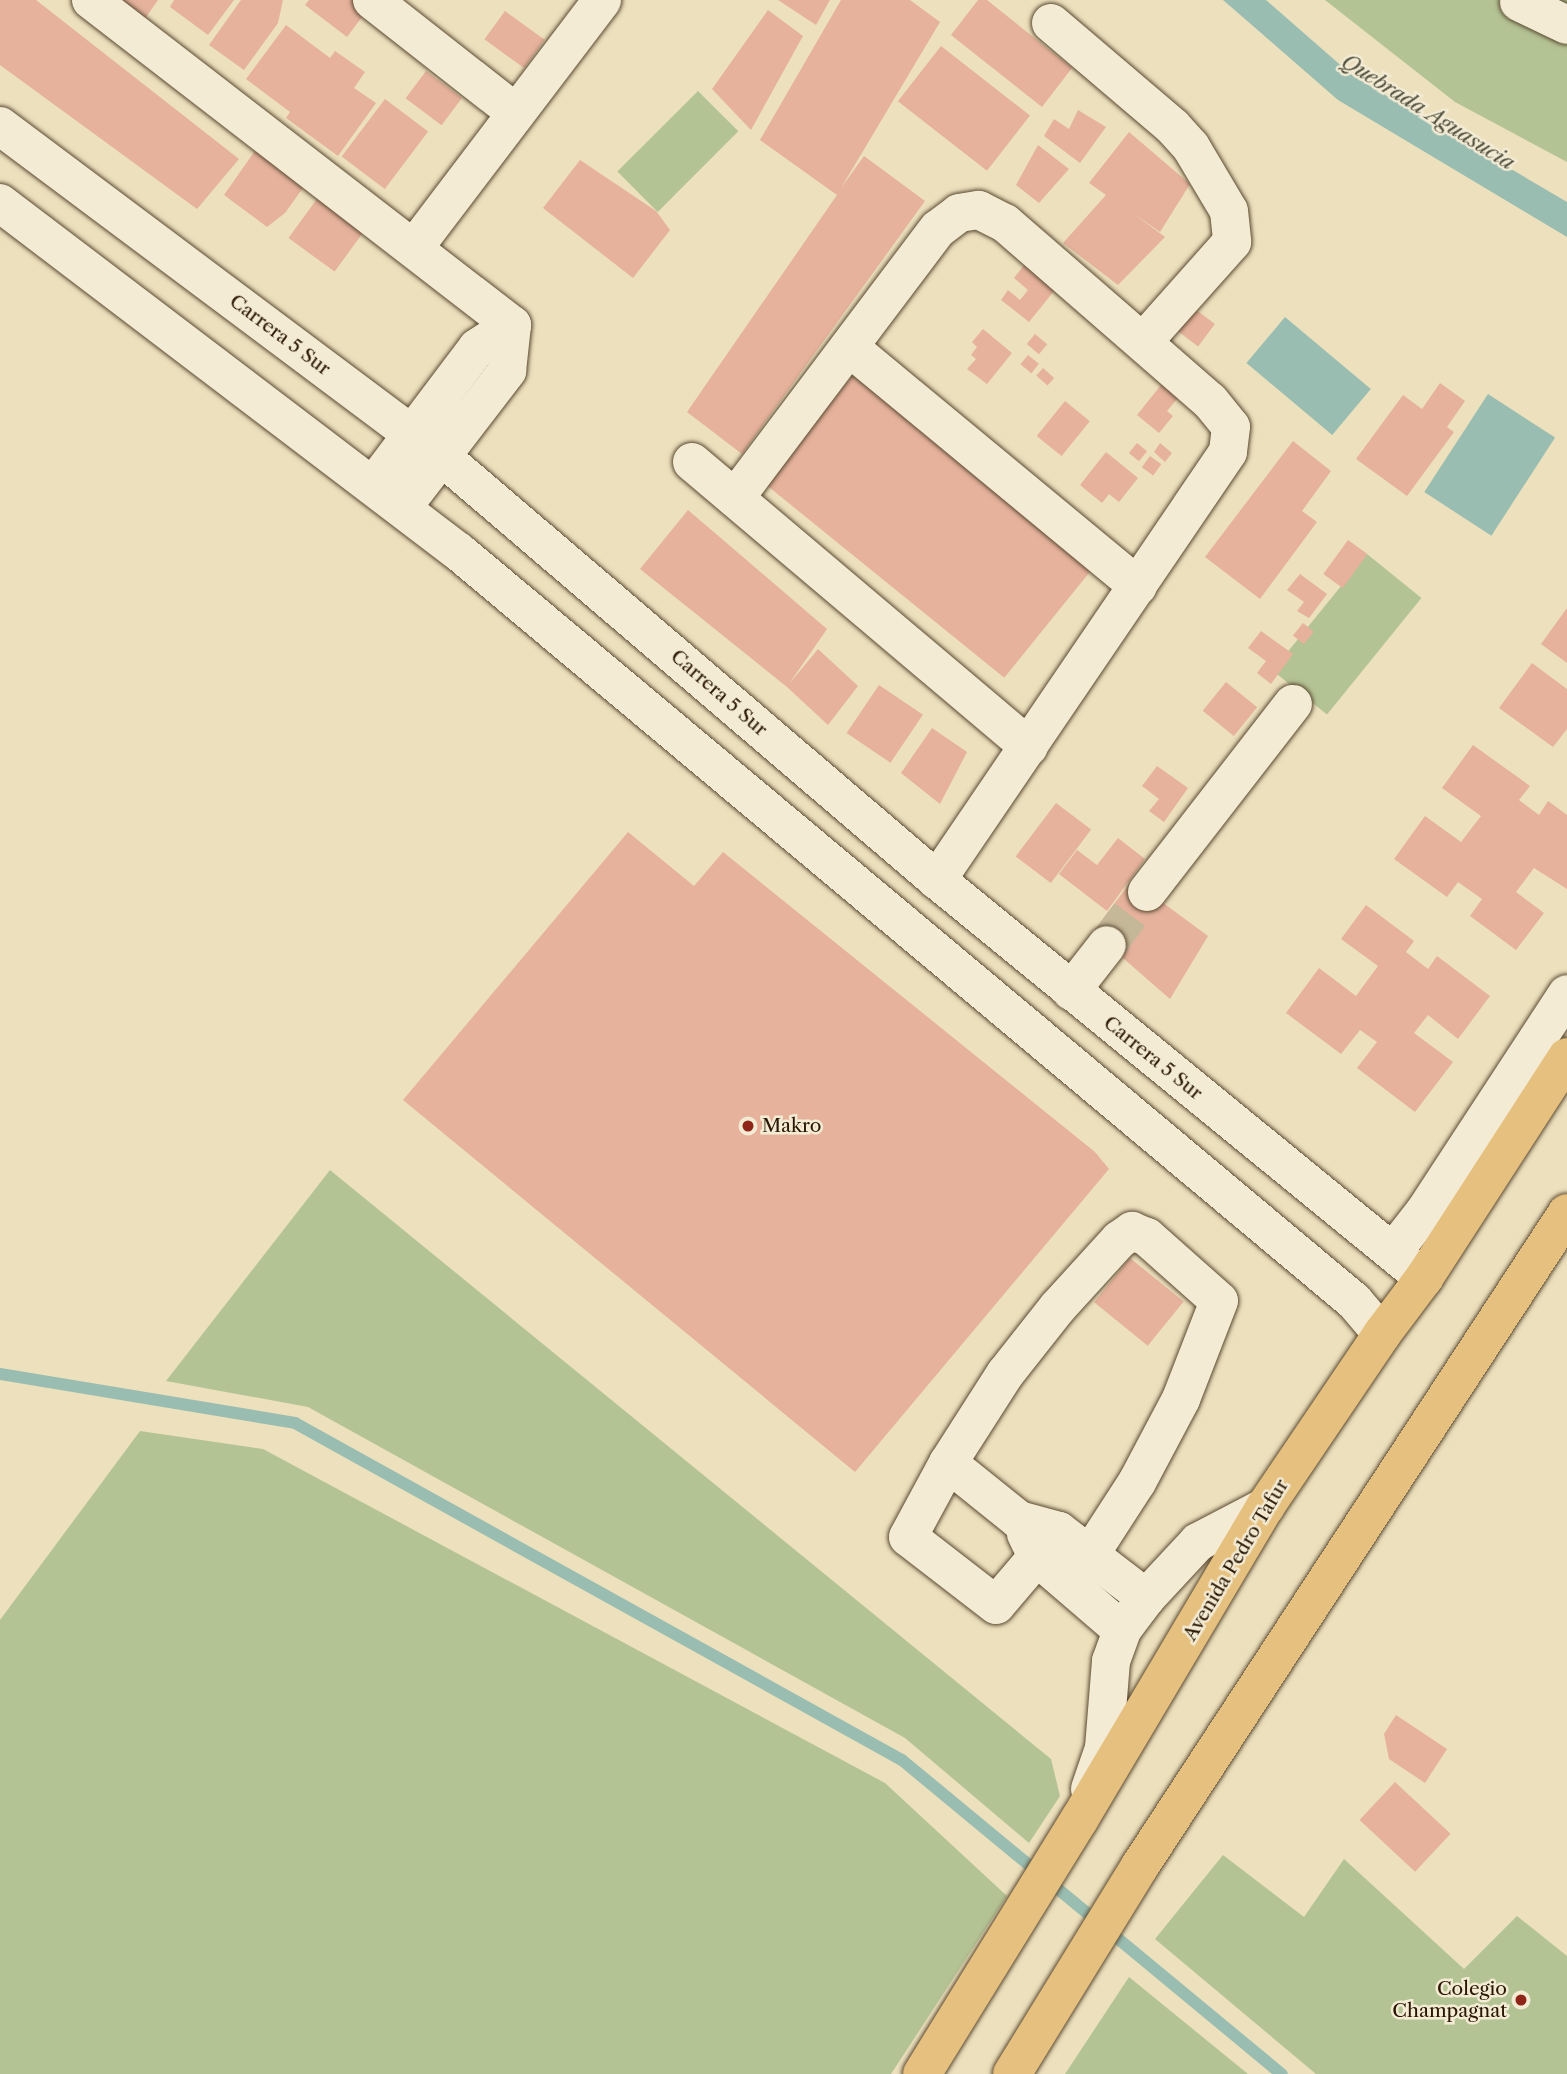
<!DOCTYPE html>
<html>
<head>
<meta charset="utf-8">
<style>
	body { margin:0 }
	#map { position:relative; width:1567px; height:2074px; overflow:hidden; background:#ece0bd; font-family:"Libre Caslon Text",serif }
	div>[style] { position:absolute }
	.green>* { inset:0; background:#b4c394; transform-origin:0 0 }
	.water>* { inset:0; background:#99bdb1; transform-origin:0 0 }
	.stream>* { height:12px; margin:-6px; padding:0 6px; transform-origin:6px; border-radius:6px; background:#99bdb1 }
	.building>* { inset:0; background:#e6b29c; transform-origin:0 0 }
	.minor-tunnel>* { height:38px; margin-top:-19px; transform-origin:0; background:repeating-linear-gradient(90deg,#c5b898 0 38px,transparent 0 57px) }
	.roads { filter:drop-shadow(0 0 2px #5a4931) drop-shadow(0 0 2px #5a4931) }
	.minor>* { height:38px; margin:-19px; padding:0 19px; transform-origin:19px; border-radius:19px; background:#f3ebd4 }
	.major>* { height:38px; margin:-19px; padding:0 19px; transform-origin:19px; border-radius:19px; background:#e6c07e }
	.dots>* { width:19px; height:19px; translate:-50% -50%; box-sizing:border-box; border:4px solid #f3ebd4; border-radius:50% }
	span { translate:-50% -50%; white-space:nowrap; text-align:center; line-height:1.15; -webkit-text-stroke:5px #f3ebd4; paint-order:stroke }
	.street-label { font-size:19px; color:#2a1702 }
	.poi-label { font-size:19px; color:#2a1702 }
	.left { translate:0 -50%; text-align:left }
	.right { translate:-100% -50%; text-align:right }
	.water-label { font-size:21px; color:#51513f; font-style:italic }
</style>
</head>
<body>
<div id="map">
	<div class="green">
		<div style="clip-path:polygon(1325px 0,1567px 0,1567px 162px,1455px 102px)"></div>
		<div style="left:698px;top:91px;width:57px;height:114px;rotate:45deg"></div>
		<div style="left:1367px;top:554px;width:70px;height:150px;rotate:39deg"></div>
		<div style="clip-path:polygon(330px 1170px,1051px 1759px,1060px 1796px,1029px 1843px,905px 1738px,308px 1407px,166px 1381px)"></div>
		<div style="clip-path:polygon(140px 1431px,263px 1449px,885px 1783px,1007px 1896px,891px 2074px,0 2074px,0 1620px)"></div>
		<div style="clip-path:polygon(1223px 1855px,1304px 1917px,1344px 1859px,1464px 1969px,1517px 1916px,1567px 1956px,1567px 2074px,1316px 2074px,1155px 1939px)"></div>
		<div style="clip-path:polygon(1129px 1977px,1248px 2074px,1065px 2074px)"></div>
	</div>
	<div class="water">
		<div style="clip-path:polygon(1223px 0,1266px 0,1353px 76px,1567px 202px,1567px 237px,1338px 100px)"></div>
		<div style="left:1285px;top:317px;width:112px;height:60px;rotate:40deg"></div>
		<div style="left:1488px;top:394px;width:80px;height:117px;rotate:33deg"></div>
	</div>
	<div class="stream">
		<div style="left:0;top:1374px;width:299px;rotate:9.4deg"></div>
		<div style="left:295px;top:1423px;width:694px;rotate:29.04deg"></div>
		<div style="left:902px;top:1760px;width:493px;rotate:39.6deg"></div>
	</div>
	<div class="building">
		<div style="clip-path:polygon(0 0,36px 0,239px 159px,197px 209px,0 65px)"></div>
		<div style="clip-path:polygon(112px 0,158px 0,142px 23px)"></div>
		<div style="clip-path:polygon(174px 0,234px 0,208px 35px,170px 7px)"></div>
		<div style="clip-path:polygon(241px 0,283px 0,278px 23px,244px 70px,209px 45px)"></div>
		<div style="clip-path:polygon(309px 0,356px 0,368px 9px,347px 37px,305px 5px)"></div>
		<div style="clip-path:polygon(778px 0,830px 0,816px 25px)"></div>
		<div style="clip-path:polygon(841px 0,910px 0,940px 22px,841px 188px,864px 156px,925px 201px,742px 454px,687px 412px,837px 195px,760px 140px)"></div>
		<div style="clip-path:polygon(978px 0,987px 0,1072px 68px,1042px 107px,951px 35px)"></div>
		<div style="clip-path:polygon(768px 10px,803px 36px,751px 130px,712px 89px)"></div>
		<div style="left:505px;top:11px;width:49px;height:35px;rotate:36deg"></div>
		<div style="clip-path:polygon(286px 25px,330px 58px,335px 51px,365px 72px,354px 88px,376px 103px,338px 156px,286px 118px,290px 112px,246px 79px)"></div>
		<div style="left:941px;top:46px;width:113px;height:70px;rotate:38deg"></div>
		<div style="left:426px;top:71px;width:45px;height:34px;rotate:37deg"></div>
		<div style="left:385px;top:99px;width:54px;height:72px;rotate:37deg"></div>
		<div style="clip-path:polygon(1078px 110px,1106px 127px,1080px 163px,1044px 136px,1054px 119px,1069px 129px)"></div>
		<div style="clip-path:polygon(1129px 132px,1190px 184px,1160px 232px,1134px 214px,1165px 237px,1118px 285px,1063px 243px,1106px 195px,1089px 183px)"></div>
		<div style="clip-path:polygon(261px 142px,310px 178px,285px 213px,267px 227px,224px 195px)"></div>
		<div style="clip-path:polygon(1038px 145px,1069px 169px,1039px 203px,1016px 185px)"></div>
		<div style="clip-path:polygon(580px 160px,656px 211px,670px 230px,633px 278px,543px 208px)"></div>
		<div style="left:322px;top:192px;width:57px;height:57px;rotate:36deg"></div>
		<div style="clip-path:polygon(1031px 256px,1062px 281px,1029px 322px,1001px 300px,1008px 290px,1020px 300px,1028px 290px,1014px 278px)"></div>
		<div style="left:1191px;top:306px;width:30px;height:28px;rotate:37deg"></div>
		<div style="clip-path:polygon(983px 329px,1012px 353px,987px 384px,967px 369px,976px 359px,971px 355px,977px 347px,972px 342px)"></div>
		<div style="left:1035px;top:334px;width:16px;height:13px;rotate:40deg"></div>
		<div style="left:1028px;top:355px;width:14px;height:12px;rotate:39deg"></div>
		<div style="left:1043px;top:368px;width:15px;height:10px;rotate:42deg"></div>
		<div style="left:853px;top:375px;width:308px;height:140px;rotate:39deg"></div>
		<div style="clip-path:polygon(1165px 380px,1182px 393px,1167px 411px,1173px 416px,1159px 433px,1137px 415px)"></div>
		<div style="clip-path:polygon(1440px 383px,1465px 401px,1447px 427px,1454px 432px,1407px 496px,1356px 459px,1403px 395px,1422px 409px)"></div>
		<div style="left:1065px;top:401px;width:32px;height:45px;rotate:39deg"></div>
		<div style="clip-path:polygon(1293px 441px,1331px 471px,1302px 511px,1317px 522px,1260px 599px,1205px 557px)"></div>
		<div style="left:1137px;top:443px;width:13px;height:13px;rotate:39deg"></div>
		<div style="clip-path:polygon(1160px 443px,1172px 453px,1165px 462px,1154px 452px)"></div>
		<div style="clip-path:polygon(1106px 452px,1138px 478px,1119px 502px,1109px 494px,1102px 503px,1080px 485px)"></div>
		<div style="left:1150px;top:456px;width:14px;height:14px;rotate:36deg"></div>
		<div style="clip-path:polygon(688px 510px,827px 629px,789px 684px,818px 649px,858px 686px,828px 725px,787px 687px,640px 569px)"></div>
		<div style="left:1348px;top:540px;width:24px;height:42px;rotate:36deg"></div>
		<div style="clip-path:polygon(1300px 574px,1327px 594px,1309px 618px,1297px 611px,1304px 602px,1287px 590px)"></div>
		<div style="clip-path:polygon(1567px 608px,1567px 663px,1541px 644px)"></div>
		<div style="left:1303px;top:623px;width:14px;height:16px;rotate:39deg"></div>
		<div style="clip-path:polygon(1261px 631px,1293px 654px,1271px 684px,1257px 673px,1266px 661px,1248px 648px)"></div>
		<div style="clip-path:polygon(1532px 663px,1567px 689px,1567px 729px,1553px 747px,1499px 708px)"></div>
		<div style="left:1226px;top:682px;width:40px;height:37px;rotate:39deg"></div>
		<div style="left:879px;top:685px;width:53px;height:58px;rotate:34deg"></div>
		<div style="clip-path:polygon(932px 728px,967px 752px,940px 804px,901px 773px)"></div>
		<div style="clip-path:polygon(1473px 745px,1530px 786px,1519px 800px,1539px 815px,1548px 801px,1567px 815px,1567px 889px,1534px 868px,1516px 892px,1544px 913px,1516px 950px,1470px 916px,1482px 899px,1458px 882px,1447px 897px,1394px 859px,1425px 816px,1461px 842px,1481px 816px,1442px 788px)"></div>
		<div style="clip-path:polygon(1157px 766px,1188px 788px,1164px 822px,1149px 811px,1159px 799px,1142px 786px)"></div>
		<div style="left:1056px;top:803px;width:44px;height:67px;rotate:37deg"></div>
		<div style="clip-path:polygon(628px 832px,694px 886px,723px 852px,1095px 1152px,1109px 1169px,855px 1472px,403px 1100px)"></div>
		<div style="clip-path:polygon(1118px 838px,1145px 859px,1107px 911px,1059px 874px,1077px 850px,1097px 865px)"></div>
		<div style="clip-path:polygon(1132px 880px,1208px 936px,1170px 999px,1093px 932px)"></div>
		<div style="clip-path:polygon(1366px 905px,1414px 941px,1406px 952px,1428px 969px,1437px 956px,1490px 996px,1458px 1039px,1428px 1015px,1414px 1033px,1453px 1062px,1415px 1112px,1357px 1068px,1377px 1042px,1360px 1030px,1341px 1054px,1286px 1013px,1319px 968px,1356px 996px,1378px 966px,1341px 939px)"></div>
		<div style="left:1130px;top:1258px;width:69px;height:57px;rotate:39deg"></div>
		<div style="clip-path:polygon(1396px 1715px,1447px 1749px,1425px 1783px,1389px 1759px,1384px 1734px)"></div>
		<div style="left:1395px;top:1782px;width:76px;height:52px;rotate:43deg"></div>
	</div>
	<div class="minor-tunnel">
		<div style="left:1107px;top:945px;width:66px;rotate:-53deg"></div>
	</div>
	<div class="roads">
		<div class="minor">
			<div style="left:91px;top:0;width:532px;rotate:37.67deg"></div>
			<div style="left:372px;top:0;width:183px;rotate:38.1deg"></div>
			<div style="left:1519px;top:2px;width:53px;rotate:25.6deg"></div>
			<div style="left:1051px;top:23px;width:160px;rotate:40.4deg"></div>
			<div style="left:1173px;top:127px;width:27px;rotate:48deg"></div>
			<div style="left:1191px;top:147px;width:74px;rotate:59.3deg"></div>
			<div style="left:1229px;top:211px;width:31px;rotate:84deg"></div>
			<div style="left:1232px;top:242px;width:134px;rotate:131.7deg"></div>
			<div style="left:0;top:126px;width:551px;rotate:36.81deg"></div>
			<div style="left:441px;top:456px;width:653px;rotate:40.53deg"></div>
			<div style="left:937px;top:880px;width:629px;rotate:39.26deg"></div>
			<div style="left:0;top:203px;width:577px;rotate:37.25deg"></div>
			<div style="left:459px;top:552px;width:1167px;rotate:39.93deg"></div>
			<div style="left:1354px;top:1301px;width:43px;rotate:49.7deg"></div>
			<div style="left:414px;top:248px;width:311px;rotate:-52.8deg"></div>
			<div style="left:849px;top:347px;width:375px;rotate:39.6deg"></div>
			<div style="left:692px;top:462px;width:441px;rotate:40.2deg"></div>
			<div style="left:373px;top:486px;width:173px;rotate:-53deg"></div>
			<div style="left:477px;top:348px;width:42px;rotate:-33.3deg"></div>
			<div style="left:735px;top:498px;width:337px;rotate:-53deg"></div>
			<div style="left:938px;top:229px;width:26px;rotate:-37deg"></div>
			<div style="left:959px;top:213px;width:20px;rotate:-9deg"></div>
			<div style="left:979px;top:210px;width:29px;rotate:27deg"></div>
			<div style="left:1005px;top:223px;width:271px;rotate:41deg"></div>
			<div style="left:1210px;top:401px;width:33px;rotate:51deg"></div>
			<div style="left:1231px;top:427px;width:25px;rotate:97deg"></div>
			<div style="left:1228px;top:452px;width:518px;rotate:124.21deg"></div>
			<div style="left:402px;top:508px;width:173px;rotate:-52.5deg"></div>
			<div style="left:507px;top:371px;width:46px;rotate:-83.8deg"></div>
			<div style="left:1147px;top:892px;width:238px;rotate:-52.2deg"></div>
			<div style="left:1071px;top:991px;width:58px;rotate:-52deg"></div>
			<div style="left:1393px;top:1252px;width:52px;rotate:-52deg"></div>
			<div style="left:1425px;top:1211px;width:259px;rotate:-56.8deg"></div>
			<div style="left:948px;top:1463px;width:91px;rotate:38.8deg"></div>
			<div style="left:1019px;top:1520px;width:41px;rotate:15.4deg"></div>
			<div style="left:1059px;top:1531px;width:110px;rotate:37.6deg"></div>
			<div style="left:1059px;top:1531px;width:97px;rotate:130.4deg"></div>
			<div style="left:996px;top:1605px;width:111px;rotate:-142.3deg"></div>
			<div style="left:908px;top:1537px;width:84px;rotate:-61.6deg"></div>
			<div style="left:948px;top:1463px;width:106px;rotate:-57.4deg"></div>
			<div style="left:1005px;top:1374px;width:85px;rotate:-51.7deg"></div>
			<div style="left:1058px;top:1307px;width:91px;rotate:-47.7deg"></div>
			<div style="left:1119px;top:1240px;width:16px;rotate:-35deg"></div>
			<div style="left:1132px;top:1231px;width:16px;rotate:22deg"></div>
			<div style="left:1147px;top:1237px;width:96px;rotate:41.6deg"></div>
			<div style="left:1219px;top:1301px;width:105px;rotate:111.2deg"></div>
			<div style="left:1181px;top:1399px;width:94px;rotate:117.9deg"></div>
			<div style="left:1137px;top:1482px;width:85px;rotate:122.9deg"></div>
			<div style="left:1026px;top:1534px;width:25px;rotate:64deg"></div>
			<div style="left:1037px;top:1557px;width:112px;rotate:40.7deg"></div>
			<div style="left:1090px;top:1789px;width:43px;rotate:-71.1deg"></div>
			<div style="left:1104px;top:1748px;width:87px;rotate:-85.4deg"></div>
			<div style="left:1111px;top:1661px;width:33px;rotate:-70deg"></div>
			<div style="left:1122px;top:1630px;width:40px;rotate:-53deg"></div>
			<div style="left:1146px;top:1598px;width:76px;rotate:-47.1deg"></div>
			<div style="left:1198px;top:1542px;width:76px;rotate:-27.6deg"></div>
		</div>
		<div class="major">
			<div style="left:922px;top:2074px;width:299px;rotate:-58.3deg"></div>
			<div style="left:1079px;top:1820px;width:364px;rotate:-59.3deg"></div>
			<div style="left:1265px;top:1507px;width:209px;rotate:-55.9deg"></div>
			<div style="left:1382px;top:1334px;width:70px;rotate:-53.1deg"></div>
			<div style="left:1424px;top:1278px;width:263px;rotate:-57.1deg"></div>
			<div style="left:1012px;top:2074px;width:244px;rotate:-58.4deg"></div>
			<div style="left:1140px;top:1866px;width:780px;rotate:-56.82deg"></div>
		</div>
	</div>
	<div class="dots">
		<div style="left:748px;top:1126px;background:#8f2418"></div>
		<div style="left:1521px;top:2000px;background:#8f2418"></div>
	</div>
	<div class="street-label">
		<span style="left:280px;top:335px;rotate:37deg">Carrera 5 Sur</span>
		<span style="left:719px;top:693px;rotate:41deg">Carrera 5 Sur</span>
		<span style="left:1153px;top:1058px;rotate:39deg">Carrera 5 Sur</span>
		<span style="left:1236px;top:1560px;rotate:-59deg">Avenida Pedro Tafur</span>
	</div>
	<div class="poi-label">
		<span class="left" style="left:762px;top:1126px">Makro</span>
		<span class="right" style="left:1507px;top:2000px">Colegio<br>Champagnat</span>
	</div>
	<div class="water-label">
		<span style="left:1428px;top:112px;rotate:32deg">Quebrada Aguasucia</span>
	</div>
</div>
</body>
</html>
